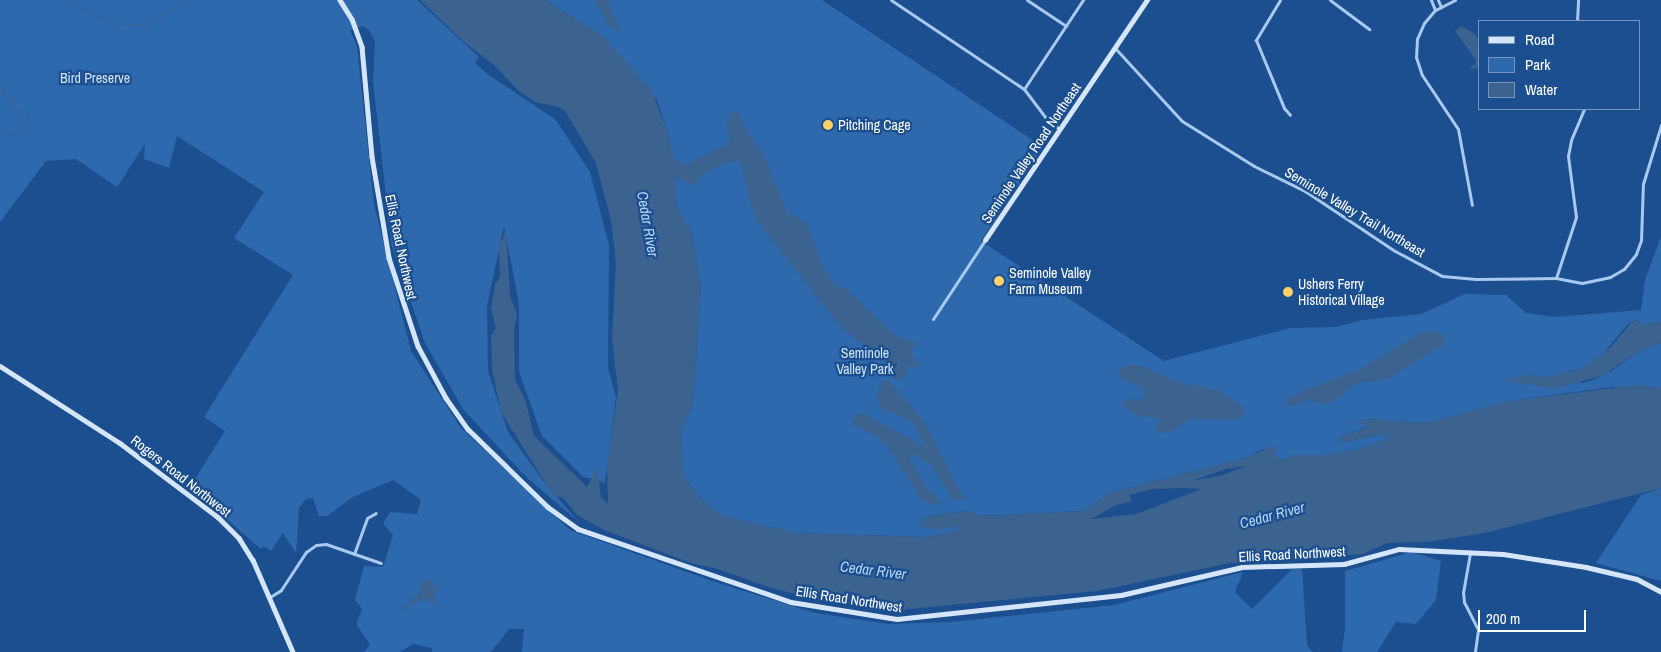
<!DOCTYPE html>
<html>
<head>
<meta charset="utf-8">
<style>
	body { margin:0 }
	#map { position:relative; width:1661px; height:652px; overflow:hidden; background:#1b4f8f; font-family:"Archivo Narrow",sans-serif }
	div>[style] { position:absolute }
	.green>* { inset:0; background:#2e69ad }
	.water>* { inset:0; background:#3c6290 }
	.stream>* { height:1px; margin:-0.5px; padding:0 0.5px; transform-origin:0.5px; border-radius:0.5px; background:#3c6290 }
	.street>* { height:3px; margin:-1.5px; padding:0 1.5px; transform-origin:1.5px; border-radius:1.5px; background:#a9c9ee }
	.secondary>* { height:4.5px; margin:-2.25px; padding:0 2.25px; transform-origin:2.25px; border-radius:2.25px; background:#d6e6fa }
	.dots>* { width:14px; height:14px; translate:-50% -50%; box-sizing:border-box; border:2px solid #1b4f8f; border-radius:50% }
	span { translate:-50% -50%; white-space:nowrap; text-align:center; line-height:1.15; -webkit-text-stroke:4.5px #1b4f8f; paint-order:stroke }
	.park-label { font-size:14px; color:#cfe3fa }
	.poi-label { font-size:14px; color:#fff }
	.left { translate:0 -50%; text-align:left }
	.street-label { font-size:14px; color:#fff }
	.water-label { font-size:15px; color:#b5d3f5; font-style:italic }
	.legend { position:absolute; left:1478px; top:20px; width:162px; height:90px; box-sizing:border-box; background:#1b4f8f; border:1px solid #7695bc; margin:0; padding:6px 9px; list-style:none; font-size:15px; color:#fff }
	.legend li { display:flex; align-items:center; gap:10px; height:25px }
	.legend b { width:25px; border:1px solid #7695bc }
	.scale { position:absolute; left:1478px; top:610px; width:108px; height:22px; box-sizing:border-box; border:2px solid #fff; border-top:0; padding-left:6px; font-size:15px; line-height:18px; white-space:nowrap; color:#fff; -webkit-text-stroke:4px #1b4f8f; paint-order:stroke }
</style>
</head>
<body>
<div id="map">
	<div class="green">
		<div style="clip-path:polygon(0 0,417px 0,479px 57px,475px 63px,486px 73px,556px 120px,590px 172px,609px 245px,608px 368px,616px 397px,605px 483px,582px 476px,542px 436px,519px 372px,519px 304px,504px 226px,487px 306px,488px 371px,508px 432px,544px 482px,579px 522px,526px 477px,463px 409px,425px 343px,392px 247px,373px 82px,375px 42px,369px 30px,363px 26px,350px 30px,357px 47px,374px 205px,411px 351px,461px 428px,570px 530px,712px 581px,815px 613px,888px 624px,951px 622px,1114px 605px,1243px 572px,1235px 592px,1252px 609px,1292px 569px,1302px 569px,1307px 645px,1313px 652px,522px 652px,524px 629px,509px 629px,491px 652px,432px 652px,432px 648px,413px 644px,400px 652px,364px 652px,370px 645px,356px 624px,362px 609px,355px 600px,364px 566px,383px 567px,393px 535px,383px 523px,390px 512px,417px 514px,421px 500px,393px 480px,353px 497px,327px 516px,319px 516px,313px 498px,306px 499px,299px 508px,296px 553px,283px 533px,271px 551px,264px 546px,261px 549px,190px 487px,225px 431px,204px 417px,293px 275px,234px 238px,264px 192px,177px 136px,169px 168px,144px 159px,145px 144px,117px 187px,76px 159px,46px 161px,0 222px)"></div>
		<div style="clip-path:polygon(546px 0,822px 0,1043px 147px,981px 241px,1164px 361px,1290px 328px,1336px 327px,1362px 320px,1421px 314px,1465px 294px,1506px 295px,1526px 313px,1555px 317px,1641px 310px,1645px 280px,1661px 237px,1661px 322px,1642px 325px,1637px 320px,1629px 323px,1600px 357px,1581px 369px,1566px 372px,1582px 383px,1593px 380px,1613px 370px,1637px 352px,1661px 343px,1661px 388px,1612px 387px,1509px 401px,1427px 423px,1367px 419px,1356px 421px,1370px 426px,1339px 437px,1340px 443px,1382px 434px,1390px 438px,1358px 449px,1325px 455px,1293px 455px,1284px 460px,1275px 459px,1263px 449px,1248px 457px,1112px 492px,1082px 511px,981px 516px,968px 511px,928px 516px,948px 528px,959px 526px,958px 530px,928px 537px,795px 533px,720px 515px,700px 498px,683px 474px,681px 429px,693px 404px,701px 287px,692px 234px,677px 206px,669px 136px,657px 100px,603px 37px)"></div>
		<div style="clip-path:polygon(1661px 488px,1661px 581px,1596px 563px,1641px 495px)"></div>
		<div style="clip-path:polygon(1412px 552px,1441px 561px,1436px 600px,1416px 624px,1396px 622px,1377px 652px,1342px 652px,1345px 628px,1345px 571px)"></div>
	</div>
	<div class="water">
		<div style="clip-path:polygon(evenodd,420px 0,545px 0,587px 26px,603px 37px,652px 91px,669px 136px,673px 158px,684px 165px,724px 146px,730px 140px,726px 125px,732px 111px,738px 112px,743px 125px,765px 158px,787px 213px,807px 223px,821px 264px,837px 287px,845px 288px,893px 334px,914px 342px,915px 347px,909px 351px,920px 365px,917px 368px,908px 366px,904px 378px,896px 380px,886px 373px,884px 359px,842px 329px,761px 227px,751px 206px,740px 161px,721px 164px,707px 171px,694px 185px,689px 185px,681px 178px,675px 181px,677px 206px,692px 234px,701px 287px,693px 404px,681px 429px,683px 474px,700px 498px,720px 515px,795px 533px,928px 537px,958px 530px,958px 526px,941px 529px,926px 528px,920px 524px,922px 519px,928px 516px,968px 511px,981px 516px,1082px 511px,1112px 492px,1248px 457px,1274px 445px,1277px 449px,1275px 458px,1284px 460px,1293px 455px,1325px 455px,1358px 449px,1390px 438px,1382px 435px,1340px 443px,1339px 437px,1369px 427px,1355px 421px,1367px 419px,1427px 423px,1509px 401px,1638px 385px,1661px 388px,1661px 488px,1485px 533px,1427px 542px,1387px 543px,1363px 554px,1230px 563px,1097px 591px,900px 610px,827px 601px,774px 589px,718px 569px,691px 563px,604px 530px,577px 515px,563px 498px,553px 495px,509px 425px,501px 411px,492px 370px,491px 336px,496px 328px,491px 309px,495px 284px,500px 277px,499px 247px,506px 230px,510px 296px,517px 314px,514px 333px,515px 380px,525px 399px,534px 436px,587px 487px,597px 466px,601px 497px,608px 504px,607px 465px,618px 391px,612px 338px,616px 264px,611px 220px,596px 163px,565px 111px,559px 107px,535px 102px,518px 90px,495px 66px,463px 41px,420px 0,1246px 466px,1223px 475px,1191px 481px,1226px 469px,1246px 466px,420px 0,1182px 488px,1202px 489px,1136px 514px,1091px 519px,1116px 505px,1132px 501px,1129px 495px,1153px 489px,1182px 488px)"></div>
		<div style="clip-path:polygon(594px 0,607px 0,620px 32px,609px 26px)"></div>
		<div style="clip-path:polygon(1461px 26px,1475px 34px,1480px 44px,1480px 67px,1472px 69px,1470px 66px,1475px 65px,1476px 60px,1455px 31px)"></div>
		<div style="clip-path:polygon(1634px 319px,1642px 325px,1661px 322px,1661px 343px,1637px 352px,1604px 375px,1554px 389px,1502px 380px,1526px 375px,1549px 377px,1581px 369px,1611px 347px)"></div>
		<div style="clip-path:polygon(1431px 331px,1446px 336px,1445px 343px,1388px 379px,1354px 384px,1339px 398px,1326px 404px,1306px 400px,1294px 406px,1285px 405px,1289px 398px,1308px 388px,1359px 370px,1420px 333px)"></div>
		<div style="clip-path:polygon(1126px 365px,1141px 366px,1178px 382px,1216px 390px,1244px 407px,1245px 413px,1236px 420px,1190px 419px,1169px 433px,1157px 432px,1154px 427px,1162px 419px,1139px 416px,1122px 406px,1122px 402px,1133px 399px,1145px 400px,1144px 392px,1136px 384px,1123px 380px,1117px 371px)"></div>
		<div style="clip-path:polygon(888px 379px,924px 422px,965px 501px,953px 500px,930px 464px,912px 453px,910px 459px,924px 484px,941px 504px,933px 505px,921px 500px,891px 452px,877px 437px,851px 424px,858px 413px,866px 415px,925px 447px,916px 427px,906px 419px,882px 409px,876px 398px,882px 382px)"></div>
		<div style="clip-path:polygon(423px 579px,432px 581px,433px 587px,440px 587px,434px 595px,434px 605px,425px 598px,399px 611px,418px 593px)"></div>
	</div>
	<div class="stream">
		<div style="left:65px;top:0;width:54px;rotate:25.1deg"></div>
		<div style="left:114px;top:23px;width:18px;rotate:6deg"></div>
		<div style="left:132px;top:25px;width:16px;rotate:-4deg"></div>
		<div style="left:148px;top:24px;width:45px;rotate:-32.3deg"></div>
		<div style="left:0;top:84px;width:31px;rotate:58deg"></div>
		<div style="left:16px;top:110px;width:12px;rotate:24deg"></div>
		<div style="left:27px;top:115px;width:14px;rotate:102deg"></div>
		<div style="left:24px;top:129px;width:17px;rotate:155deg"></div>
		<div style="left:9px;top:136px;width:6px;rotate:-129deg"></div>
		<div style="left:5px;top:131px;width:5px;rotate:158deg"></div>
		<div style="left:1649px;top:492px;width:12px;rotate:14deg"></div>
	</div>
	<div class="street">
		<div style="left:891px;top:0;width:160px;rotate:33.8deg"></div>
		<div style="left:1024px;top:89px;width:40px;rotate:53deg"></div>
		<div style="left:1048px;top:121px;width:14px;rotate:34deg"></div>
		<div style="left:1027px;top:0;width:47px;rotate:33.7deg"></div>
		<div style="left:1280px;top:0;width:47px;rotate:121deg"></div>
		<div style="left:1256px;top:40px;width:74px;rotate:67.6deg"></div>
		<div style="left:1284px;top:108px;width:9px;rotate:49deg"></div>
		<div style="left:1330px;top:0;width:49px;rotate:36.6deg"></div>
		<div style="left:1431px;top:0;width:11px;rotate:68deg"></div>
		<div style="left:1438px;top:0;width:8px;rotate:67deg"></div>
		<div style="left:1455px;top:0;width:22px;rotate:153deg"></div>
		<div style="left:1435px;top:10px;width:17px;rotate:130deg"></div>
		<div style="left:1424px;top:23px;width:17px;rotate:114deg"></div>
		<div style="left:1417px;top:39px;width:18px;rotate:93deg"></div>
		<div style="left:1416px;top:57px;width:19px;rotate:72deg"></div>
		<div style="left:1422px;top:75px;width:65px;rotate:56.3deg"></div>
		<div style="left:1458px;top:129px;width:77px;rotate:79.6deg"></div>
		<div style="left:1577px;top:21px;width:21px;rotate:-87deg"></div>
		<div style="left:1115px;top:48px;width:99px;rotate:47.5deg"></div>
		<div style="left:1182px;top:121px;width:85px;rotate:32deg"></div>
		<div style="left:1254px;top:166px;width:57px;rotate:26.1deg"></div>
		<div style="left:1305px;top:191px;width:108px;rotate:33.7deg"></div>
		<div style="left:1395px;top:251px;width:53px;rotate:28deg"></div>
		<div style="left:1442px;top:276px;width:34px;rotate:5deg"></div>
		<div style="left:1476px;top:279px;width:80px;rotate:-0.7deg"></div>
		<div style="left:1556px;top:278px;width:26px;rotate:11deg"></div>
		<div style="left:1582px;top:283px;width:29px;rotate:-12deg"></div>
		<div style="left:1610px;top:277px;width:16px;rotate:-30deg"></div>
		<div style="left:1624px;top:269px;width:19px;rotate:-51deg"></div>
		<div style="left:1636px;top:254px;width:15px;rotate:-70deg"></div>
		<div style="left:1641px;top:240px;width:56px;rotate:-88deg"></div>
		<div style="left:1643px;top:184px;width:62px;rotate:-73deg"></div>
		<div style="left:1024px;top:89px;width:107px;rotate:-56.5deg"></div>
		<div style="left:1556px;top:278px;width:64px;rotate:-71.8deg"></div>
		<div style="left:1576px;top:217px;width:62px;rotate:-97.5deg"></div>
		<div style="left:1568px;top:156px;width:16px;rotate:-79deg"></div>
		<div style="left:1571px;top:140px;width:34px;rotate:-67deg"></div>
		<div style="left:933px;top:319px;width:95px;rotate:-56.6deg"></div>
		<div style="left:1470px;top:553px;width:40px;rotate:100deg"></div>
		<div style="left:1463px;top:592px;width:10px;rotate:84deg"></div>
		<div style="left:1464px;top:602px;width:31px;rotate:63deg"></div>
		<div style="left:1478px;top:630px;width:22px;rotate:98deg"></div>
		<div style="left:354px;top:554px;width:38px;rotate:-70deg"></div>
		<div style="left:367px;top:518px;width:10px;rotate:-29deg"></div>
		<div style="left:270px;top:597px;width:13px;rotate:-32deg"></div>
		<div style="left:281px;top:590px;width:45px;rotate:-56.7deg"></div>
		<div style="left:306px;top:552px;width:12px;rotate:-35deg"></div>
		<div style="left:316px;top:545px;width:10px;rotate:-6deg"></div>
		<div style="left:326px;top:544px;width:58px;rotate:19.1deg"></div>
	</div>
	<div class="secondary">
		<div style="left:340px;top:0;width:22px;rotate:58deg"></div>
		<div style="left:352px;top:19px;width:30px;rotate:70deg"></div>
		<div style="left:362px;top:47px;width:110px;rotate:84.8deg"></div>
		<div style="left:372px;top:157px;width:102px;rotate:80.4deg"></div>
		<div style="left:389px;top:258px;width:93px;rotate:71.8deg"></div>
		<div style="left:418px;top:346px;width:59px;rotate:61.7deg"></div>
		<div style="left:446px;top:398px;width:38px;rotate:55deg"></div>
		<div style="left:468px;top:429px;width:112px;rotate:44.3deg"></div>
		<div style="left:548px;top:507px;width:37px;rotate:36deg"></div>
		<div style="left:578px;top:529px;width:225px;rotate:18.9deg"></div>
		<div style="left:791px;top:602px;width:107px;rotate:9.1deg"></div>
		<div style="left:897px;top:619px;width:225px;rotate:-6.1deg"></div>
		<div style="left:1121px;top:595px;width:124px;rotate:-13deg"></div>
		<div style="left:1242px;top:567px;width:102px;rotate:-1.7deg"></div>
		<div style="left:1344px;top:564px;width:57px;rotate:-15.3deg"></div>
		<div style="left:1399px;top:549px;width:104px;rotate:2.8deg"></div>
		<div style="left:1503px;top:554px;width:84px;rotate:8.9deg"></div>
		<div style="left:1586px;top:567px;width:52px;rotate:13.2deg"></div>
		<div style="left:1637px;top:579px;width:27px;rotate:28deg"></div>
		<div style="left:985px;top:240px;width:290px;rotate:-56deg"></div>
		<div style="left:0;top:366px;width:143px;rotate:32.7deg"></div>
		<div style="left:120px;top:443px;width:123px;rotate:37.1deg"></div>
		<div style="left:218px;top:517px;width:30px;rotate:45deg"></div>
		<div style="left:239px;top:538px;width:26px;rotate:58deg"></div>
		<div style="left:253px;top:560px;width:100px;rotate:66.5deg"></div>
	</div>
	<div class="dots">
		<div style="left:828px;top:125px;background:#ffd166"></div>
		<div style="left:999px;top:281px;background:#ffd166"></div>
		<div style="left:1288px;top:292px;background:#ffd166"></div>
	</div>
	<div class="park-label">
		<span style="left:95px;top:78px">Bird Preserve</span>
		<span style="left:865px;top:361px">Seminole<br>Valley Park</span>
	</div>
	<div class="poi-label">
		<span class="left" style="left:838px;top:125px">Pitching Cage</span>
		<span class="left" style="left:1009px;top:281px">Seminole Valley<br>Farm Museum</span>
		<span class="left" style="left:1298px;top:292px">Ushers Ferry<br>Historical Village</span>
	</div>
	<div class="street-label">
		<span style="left:1031px;top:153px;rotate:-56deg">Seminole Valley Road Northeast</span>
		<span style="left:1355px;top:212px;rotate:31deg">Seminole Valley Trail Northeast</span>
		<span style="left:401px;top:247px;rotate:78deg">Ellis Road Northwest</span>
		<span style="left:181px;top:476px;rotate:38deg">Rogers Road Northwest</span>
		<span style="left:1292px;top:554px;rotate:-3deg">Ellis Road Northwest</span>
		<span style="left:849px;top:599px;rotate:9deg">Ellis Road Northwest</span>
	</div>
	<div class="water-label">
		<span style="left:648px;top:224px;rotate:80deg">Cedar River</span>
		<span style="left:1272px;top:515px;rotate:-15deg">Cedar River</span>
		<span style="left:873px;top:570px;rotate:7deg">Cedar River</span>
	</div>
	<ul class="legend">
	<li><b style="height:6px;background:#d6e6fa"></b>Road</li>
	<li><b style="height:14px;background:#2e69ad"></b>Park</li>
	<li><b style="height:14px;background:#3c6290"></b>Water</li>
	</ul>
	<div class="scale">200 m</div>
</div>
</body>
</html>
